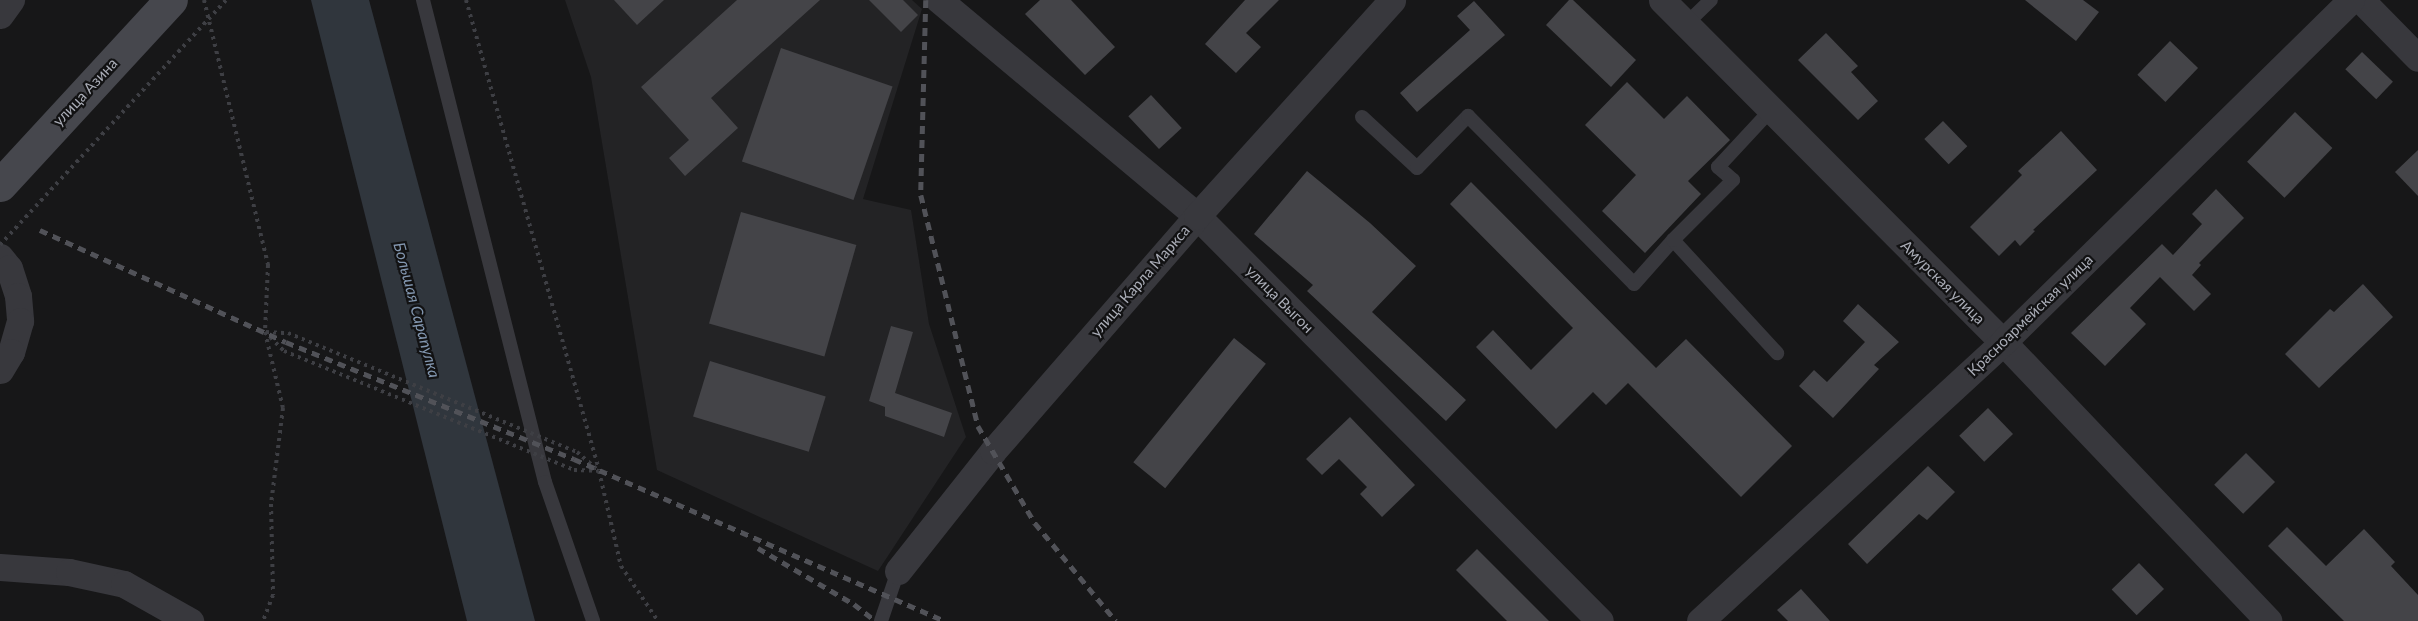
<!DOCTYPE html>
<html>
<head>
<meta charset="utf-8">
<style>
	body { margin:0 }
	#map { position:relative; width:2418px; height:621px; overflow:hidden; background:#171718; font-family:Lato,sans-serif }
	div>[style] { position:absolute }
	.built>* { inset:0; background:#232325 }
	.water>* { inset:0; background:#30363d }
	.building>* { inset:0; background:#444448; transform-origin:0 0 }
	.path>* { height:4px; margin-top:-2px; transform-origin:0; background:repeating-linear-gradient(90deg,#3e3f44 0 3px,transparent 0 7.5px) }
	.service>* { height:14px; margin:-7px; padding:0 7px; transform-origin:7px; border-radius:7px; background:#38383d }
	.minor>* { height:27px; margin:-13.5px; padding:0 13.5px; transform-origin:13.5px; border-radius:13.5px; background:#38383d }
	.secondary>* { height:33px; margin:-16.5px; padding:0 16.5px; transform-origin:16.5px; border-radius:16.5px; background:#46474d }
	.rail>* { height:4.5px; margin-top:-2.25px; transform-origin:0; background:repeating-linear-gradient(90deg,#515258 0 8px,transparent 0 14px) }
	.path-bridge>* { height:4px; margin-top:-2px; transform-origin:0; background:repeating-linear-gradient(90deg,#3e3f44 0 3px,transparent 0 7.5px) }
	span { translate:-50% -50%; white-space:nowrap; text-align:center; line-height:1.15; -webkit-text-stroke:4.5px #121213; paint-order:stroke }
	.street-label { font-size:15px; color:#aaadb7 }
	.water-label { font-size:16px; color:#8397b0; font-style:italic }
</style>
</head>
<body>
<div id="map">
	<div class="built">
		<div style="clip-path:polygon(565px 0,912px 0,922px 9px,863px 199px,911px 210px,929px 324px,966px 437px,878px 571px,657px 470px,591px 77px)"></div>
	</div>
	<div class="water">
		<div style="clip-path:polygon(311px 0,369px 0,535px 621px,467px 621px)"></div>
	</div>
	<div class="building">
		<div style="clip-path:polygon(614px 0,664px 0,637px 25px)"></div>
		<div style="clip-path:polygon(737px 0,820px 0,711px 98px,738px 128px,685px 176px,669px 158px,689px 140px,641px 87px)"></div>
		<div style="clip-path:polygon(869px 0,903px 0,918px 15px,901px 32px)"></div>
		<div style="clip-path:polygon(1040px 0,1071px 0,1115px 47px,1085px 75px,1025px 14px)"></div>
		<div style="clip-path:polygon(1245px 0,1279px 0,1246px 33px,1261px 47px,1236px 73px,1205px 44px)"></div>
		<div style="clip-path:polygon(1569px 0,1573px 0,1636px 60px,1611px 87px,1546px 25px)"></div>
		<div style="clip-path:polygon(2025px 0,2083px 0,2099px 12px,2076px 41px)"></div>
		<div style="clip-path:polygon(1474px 1px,1505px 35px,1417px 112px,1400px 93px,1470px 30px,1457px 16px)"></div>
		<div style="clip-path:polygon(1826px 33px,1858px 66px,1851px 72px,1878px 101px,1858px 120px,1798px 60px)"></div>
		<div style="left:2170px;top:41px;width:39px;height:47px;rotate:44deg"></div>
		<div style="left:781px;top:48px;width:118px;height:120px;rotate:19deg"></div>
		<div style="left:2362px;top:52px;width:43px;height:24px;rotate:44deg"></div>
		<div style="clip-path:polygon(1627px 82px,1664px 119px,1687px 96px,1730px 140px,1688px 181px,1701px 194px,1645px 253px,1602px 211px,1636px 175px,1585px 125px)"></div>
		<div style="left:1151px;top:95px;width:45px;height:31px;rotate:47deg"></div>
		<div style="left:2295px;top:112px;width:52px;height:69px;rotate:44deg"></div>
		<div style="left:1943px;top:121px;width:35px;height:26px;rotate:46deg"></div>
		<div style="clip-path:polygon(2061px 131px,2097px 170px,2033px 230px,2035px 231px,2020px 246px,2015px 240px,1999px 256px,1970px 227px,2022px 175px,2018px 171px)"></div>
		<div style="clip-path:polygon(2418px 150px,2418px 196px,2395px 172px)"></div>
		<div style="clip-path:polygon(1307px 171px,1370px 223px,1416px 266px,1372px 312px,1466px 400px,1446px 421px,1307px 291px,1313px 285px,1254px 234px)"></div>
		<div style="clip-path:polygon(1471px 182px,1656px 368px,1686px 339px,1792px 446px,1741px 497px,1628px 383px,1606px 405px,1593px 392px,1556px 429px,1476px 347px,1493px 330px,1531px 370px,1573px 328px,1450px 204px)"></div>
		<div style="clip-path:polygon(2216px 189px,2244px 218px,2199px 263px,2201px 265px,2192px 275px,2211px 294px,2194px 311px,2160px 277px,2130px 308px,2146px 324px,2105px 366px,2071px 333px,2162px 244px,2173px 255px,2202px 224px,2192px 214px)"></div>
		<div style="left:741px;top:212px;width:120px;height:116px;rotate:16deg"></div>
		<div style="clip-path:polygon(2363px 284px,2393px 317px,2319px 388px,2285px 354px,2330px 309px,2334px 312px)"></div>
		<div style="clip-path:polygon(1858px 304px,1899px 342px,1874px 365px,1879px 369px,1833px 418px,1799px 386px,1814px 370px,1827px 382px,1865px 342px,1843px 321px)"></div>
		<div style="clip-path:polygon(891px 326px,913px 332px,895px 393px,952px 413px,944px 437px,885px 416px,885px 407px,869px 401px)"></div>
		<div style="left:1234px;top:338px;width:41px;height:160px;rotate:39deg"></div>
		<div style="left:710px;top:361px;width:121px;height:58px;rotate:17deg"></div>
		<div style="left:1988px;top:408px;width:36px;height:40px;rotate:46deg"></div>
		<div style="clip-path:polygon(1350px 417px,1415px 485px,1382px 517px,1360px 494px,1367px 487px,1339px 459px,1322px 475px,1306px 459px)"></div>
		<div style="left:2246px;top:453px;width:41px;height:45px;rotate:45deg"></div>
		<div style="clip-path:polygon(1928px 466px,1955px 492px,1927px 520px,1919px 514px,1867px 564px,1848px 544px)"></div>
		<div style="clip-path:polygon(2287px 527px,2326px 566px,2364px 529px,2395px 562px,2391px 566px,2418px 595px,2418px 621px,2344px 621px,2268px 546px)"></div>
		<div style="clip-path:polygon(1477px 549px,1549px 621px,1507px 621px,1456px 570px)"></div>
		<div style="left:2139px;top:563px;width:36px;height:38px;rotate:46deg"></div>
		<div style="clip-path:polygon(1801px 589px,1830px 621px,1788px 621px,1777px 610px)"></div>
	</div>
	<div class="path">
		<div style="left:204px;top:0;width:273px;rotate:76.4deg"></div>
		<div style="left:268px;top:265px;width:67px;rotate:92.6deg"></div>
		<div style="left:265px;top:332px;width:78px;rotate:76.7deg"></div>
		<div style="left:283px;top:408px;width:97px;rotate:97.1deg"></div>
		<div style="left:271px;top:504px;width:91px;rotate:88.7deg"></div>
		<div style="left:273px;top:595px;width:28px;rotate:111deg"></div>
		<div style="left:466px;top:0;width:489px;rotate:74.2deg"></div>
		<div style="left:599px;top:471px;width:98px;rotate:77deg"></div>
		<div style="left:621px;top:566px;width:66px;rotate:56.1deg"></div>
		<div style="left:265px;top:332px;width:27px;rotate:45deg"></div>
		<div style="left:266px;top:332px;width:22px;rotate:3deg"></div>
		<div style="left:577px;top:452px;width:28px;rotate:41deg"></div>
		<div style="left:574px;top:470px;width:24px;rotate:2deg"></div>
	</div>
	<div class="service">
		<div style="left:423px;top:0;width:497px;rotate:75.8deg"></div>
		<div style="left:545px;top:482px;width:147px;rotate:70.9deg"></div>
		<div style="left:1685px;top:25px;width:36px;rotate:-44deg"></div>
		<div style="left:1362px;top:117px;width:75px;rotate:42.8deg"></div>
		<div style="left:1417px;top:168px;width:73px;rotate:-45.6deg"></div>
		<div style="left:1468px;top:116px;width:236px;rotate:45.3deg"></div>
		<div style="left:1634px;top:284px;width:59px;rotate:-48.4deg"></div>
		<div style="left:1673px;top:240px;width:154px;rotate:47.4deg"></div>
		<div style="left:1673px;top:240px;width:85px;rotate:-45deg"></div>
		<div style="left:1733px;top:180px;width:20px;rotate:-139deg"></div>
		<div style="left:1718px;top:167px;width:76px;rotate:-47.1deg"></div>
		<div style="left:881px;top:621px;width:53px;rotate:-71.2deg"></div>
	</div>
	<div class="minor">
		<div style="left:939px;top:0;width:336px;rotate:39.9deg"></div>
		<div style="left:1197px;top:216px;width:571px;rotate:45.14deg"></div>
		<div style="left:1662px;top:0;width:483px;rotate:45.1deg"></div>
		<div style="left:2003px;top:342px;width:385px;rotate:46.4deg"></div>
		<div style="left:2361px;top:0;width:81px;rotate:45.5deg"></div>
		<div style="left:0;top:15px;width:19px;rotate:-54deg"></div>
		<div style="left:0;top:257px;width:14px;rotate:51deg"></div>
		<div style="left:9px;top:268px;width:29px;rotate:72deg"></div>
		<div style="left:18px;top:296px;width:25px;rotate:85deg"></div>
		<div style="left:20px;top:321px;width:32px;rotate:106deg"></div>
		<div style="left:11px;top:352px;width:21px;rotate:121deg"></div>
		<div style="left:0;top:567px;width:69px;rotate:4.1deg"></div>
		<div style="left:69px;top:572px;width:56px;rotate:12.3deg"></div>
		<div style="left:124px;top:584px;width:76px;rotate:29.3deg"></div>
		<div style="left:898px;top:571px;width:153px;rotate:-51.6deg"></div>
		<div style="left:993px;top:451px;width:311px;rotate:-49deg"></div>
		<div style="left:1197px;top:216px;width:291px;rotate:-47.9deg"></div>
		<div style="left:1700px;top:621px;width:412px;rotate:-42.6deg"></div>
		<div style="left:2003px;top:342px;width:488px;rotate:-44.5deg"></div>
	</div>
	<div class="secondary">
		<div style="left:0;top:185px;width:252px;rotate:-47.3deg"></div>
	</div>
	<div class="rail">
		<div style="left:926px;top:0;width:195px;rotate:91.5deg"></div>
		<div style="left:921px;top:195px;width:238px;rotate:76.1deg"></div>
		<div style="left:978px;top:426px;width:113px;rotate:59.6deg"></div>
		<div style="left:1035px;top:523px;width:127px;rotate:50.4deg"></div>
		<div style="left:40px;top:230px;width:270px;rotate:24.5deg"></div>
		<div style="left:286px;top:342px;width:311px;rotate:22.1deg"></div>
		<div style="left:574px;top:459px;width:405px;rotate:23.6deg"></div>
		<div style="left:758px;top:548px;width:111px;rotate:30.3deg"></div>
		<div style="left:854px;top:604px;width:28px;rotate:38deg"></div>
	</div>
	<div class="path-bridge">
		<div style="left:0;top:245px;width:333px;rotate:-47.3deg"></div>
		<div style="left:288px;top:333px;width:313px;rotate:22.4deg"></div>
		<div style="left:284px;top:351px;width:313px;rotate:22.3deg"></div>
	</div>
	<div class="street-label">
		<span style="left:85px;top:92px;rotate:-47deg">улица Азина</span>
		<span style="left:1140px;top:281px;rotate:-49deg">улица Карла Маркса</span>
		<span style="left:1943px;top:282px;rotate:45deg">Амурская улица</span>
		<span style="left:1280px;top:299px;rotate:45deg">улица Выгон</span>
		<span style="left:2030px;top:315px;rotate:-44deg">Красноармейская улица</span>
	</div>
	<div class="water-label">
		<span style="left:417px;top:310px;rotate:75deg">Большая Сарапулка</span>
	</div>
</div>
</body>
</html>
